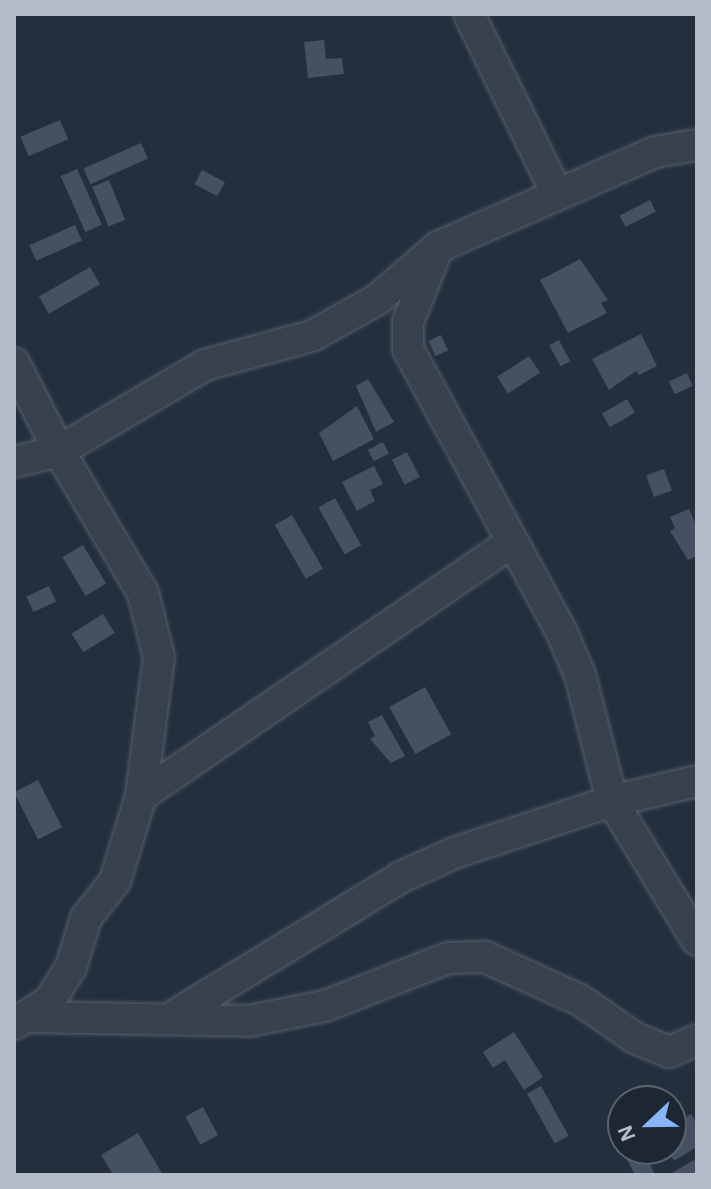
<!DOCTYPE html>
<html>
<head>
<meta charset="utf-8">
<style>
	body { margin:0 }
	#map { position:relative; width:711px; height:1189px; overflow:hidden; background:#242f3e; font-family:"Alegreya Sans",sans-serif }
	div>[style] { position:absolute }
	.building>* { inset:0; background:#455162; transform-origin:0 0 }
	.roads { filter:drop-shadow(0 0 2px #565f6c) drop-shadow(0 0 2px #565f6c) }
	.minor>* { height:30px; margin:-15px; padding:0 15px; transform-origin:15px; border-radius:15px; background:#38414e }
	span { translate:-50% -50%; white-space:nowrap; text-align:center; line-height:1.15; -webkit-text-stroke:6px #1d2633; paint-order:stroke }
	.frame { position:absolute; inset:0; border:16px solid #b4bcc9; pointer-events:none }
	.north { position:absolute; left:607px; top:1085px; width:80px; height:80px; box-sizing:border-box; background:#1d2633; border:2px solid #59626f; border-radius:50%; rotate:248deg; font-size:22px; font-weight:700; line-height:32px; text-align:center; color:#b4bcc9 }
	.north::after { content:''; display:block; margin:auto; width:28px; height:36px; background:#8ab4f8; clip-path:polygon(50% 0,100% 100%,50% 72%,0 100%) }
</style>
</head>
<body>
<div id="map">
	<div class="building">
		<div style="clip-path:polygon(324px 40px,326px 59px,342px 58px,344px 74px,308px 78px,304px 42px)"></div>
		<div style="left:60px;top:120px;width:21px;height:43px;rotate:67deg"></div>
		<div style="left:141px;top:143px;width:17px;height:63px;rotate:66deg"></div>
		<div style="left:77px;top:169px;width:61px;height:18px;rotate:66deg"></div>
		<div style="left:202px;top:170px;width:26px;height:16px;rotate:28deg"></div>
		<div style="left:109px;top:180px;width:43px;height:18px;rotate:68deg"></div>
		<div style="left:650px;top:200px;width:13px;height:34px;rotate:63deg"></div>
		<div style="left:75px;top:225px;width:17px;height:50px;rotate:66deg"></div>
		<div style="clip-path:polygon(580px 259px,608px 300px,601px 303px,607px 313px,568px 333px,540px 280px)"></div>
		<div style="left:90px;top:267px;width:20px;height:59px;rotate:60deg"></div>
		<div style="clip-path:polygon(641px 334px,657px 366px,639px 375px,636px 371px,609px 390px,592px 359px)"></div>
		<div style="left:441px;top:335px;width:17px;height:14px;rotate:65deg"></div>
		<div style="left:559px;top:340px;width:24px;height:11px;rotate:62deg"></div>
		<div style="left:529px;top:356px;width:20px;height:38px;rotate:57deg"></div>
		<div style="left:687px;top:373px;width:14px;height:20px;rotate:65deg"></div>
		<div style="clip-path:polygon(368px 379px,394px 422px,376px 432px,356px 386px)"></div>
		<div style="left:627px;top:399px;width:16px;height:29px;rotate:60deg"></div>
		<div style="clip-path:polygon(357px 406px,374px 439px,333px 461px,319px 433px)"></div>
		<div style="left:383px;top:442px;width:13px;height:17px;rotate:63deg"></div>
		<div style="left:407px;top:452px;width:28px;height:17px;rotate:63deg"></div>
		<div style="clip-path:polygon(374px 466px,383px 484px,370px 490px,375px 501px,357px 511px,342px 482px)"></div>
		<div style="left:664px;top:469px;width:23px;height:19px;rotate:70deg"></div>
		<div style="left:335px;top:498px;width:54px;height:19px;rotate:61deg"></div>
		<div style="clip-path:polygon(689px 509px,697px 527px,697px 556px,688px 560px,670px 531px,675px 528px,670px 517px)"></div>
		<div style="left:292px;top:515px;width:62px;height:20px;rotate:60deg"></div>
		<div style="left:83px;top:545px;width:45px;height:24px;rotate:59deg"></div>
		<div style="left:49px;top:586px;width:17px;height:25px;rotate:65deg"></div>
		<div style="left:103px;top:614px;width:22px;height:37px;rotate:58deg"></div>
		<div style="left:425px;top:687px;width:54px;height:41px;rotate:61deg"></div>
		<div style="clip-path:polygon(382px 715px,405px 756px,391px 763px,370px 739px,375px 736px,368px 722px)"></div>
		<div style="left:38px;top:780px;width:53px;height:27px;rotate:63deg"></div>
		<div style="clip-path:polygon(514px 1032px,543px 1077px,524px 1090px,505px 1060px,493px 1068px,483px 1052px)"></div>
		<div style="left:541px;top:1086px;width:57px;height:16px;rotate:61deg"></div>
		<div style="left:203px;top:1107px;width:32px;height:20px;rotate:62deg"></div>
		<div style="clip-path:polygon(691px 1114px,697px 1124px,697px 1147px,674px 1161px,666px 1149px,671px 1149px,671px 1126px)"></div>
		<div style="clip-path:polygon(138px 1133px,163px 1175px,113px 1175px,101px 1155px)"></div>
		<div style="clip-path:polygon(643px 1149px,655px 1175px,635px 1175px,626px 1157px)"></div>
		<div style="clip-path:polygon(697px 1158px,697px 1175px,673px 1175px,672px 1173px)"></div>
	</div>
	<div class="roads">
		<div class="minor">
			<div style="left:469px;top:14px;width:200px;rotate:63.9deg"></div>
			<div style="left:438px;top:247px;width:81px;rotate:111.8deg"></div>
			<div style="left:408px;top:322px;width:27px;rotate:90deg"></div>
			<div style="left:408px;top:349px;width:323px;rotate:61.5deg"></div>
			<div style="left:562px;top:633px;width:46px;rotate:66.8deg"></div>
			<div style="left:580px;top:675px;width:130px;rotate:75.7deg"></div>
			<div style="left:612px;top:801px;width:163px;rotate:58.6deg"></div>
			<div style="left:14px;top:363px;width:99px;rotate:62.9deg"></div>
			<div style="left:59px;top:451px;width:165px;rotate:59.4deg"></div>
			<div style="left:143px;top:593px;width:66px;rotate:76deg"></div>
			<div style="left:159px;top:657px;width:140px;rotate:97.4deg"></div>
			<div style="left:141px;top:796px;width:89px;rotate:107deg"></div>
			<div style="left:115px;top:881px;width:47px;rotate:128.1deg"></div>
			<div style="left:86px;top:918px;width:51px;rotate:107deg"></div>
			<div style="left:71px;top:967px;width:40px;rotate:122deg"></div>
			<div style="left:50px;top:1001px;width:43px;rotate:147.4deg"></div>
			<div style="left:14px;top:462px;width:46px;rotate:-13.7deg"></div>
			<div style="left:59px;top:451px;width:169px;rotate:-30.5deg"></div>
			<div style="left:205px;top:365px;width:111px;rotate:-15.2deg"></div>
			<div style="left:312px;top:336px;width:76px;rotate:-29.3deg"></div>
			<div style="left:378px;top:299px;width:79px;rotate:-40.9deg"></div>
			<div style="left:438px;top:247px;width:237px;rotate:-23.6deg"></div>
			<div style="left:655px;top:152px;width:43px;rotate:-9.5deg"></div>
			<div style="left:141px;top:796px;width:450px;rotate:-34.4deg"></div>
			<div style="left:27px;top:1017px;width:222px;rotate:1deg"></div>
			<div style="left:249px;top:1021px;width:77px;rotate:-11.2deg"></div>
			<div style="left:325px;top:1006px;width:132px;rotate:-21.3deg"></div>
			<div style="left:448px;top:958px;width:37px;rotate:-2deg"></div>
			<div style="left:485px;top:957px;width:104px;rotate:24.4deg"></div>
			<div style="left:580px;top:1000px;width:67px;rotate:34.6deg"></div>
			<div style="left:635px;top:1038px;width:37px;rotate:22deg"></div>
			<div style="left:669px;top:1052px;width:30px;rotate:-23deg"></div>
			<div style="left:172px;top:1017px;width:268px;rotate:-31.4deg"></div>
			<div style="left:401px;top:877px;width:58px;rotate:-24.4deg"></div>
			<div style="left:454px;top:853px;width:166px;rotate:-18.2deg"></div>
			<div style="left:612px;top:801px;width:87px;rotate:-13.2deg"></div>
		</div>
	</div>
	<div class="frame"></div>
	<div class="north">N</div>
</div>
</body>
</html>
